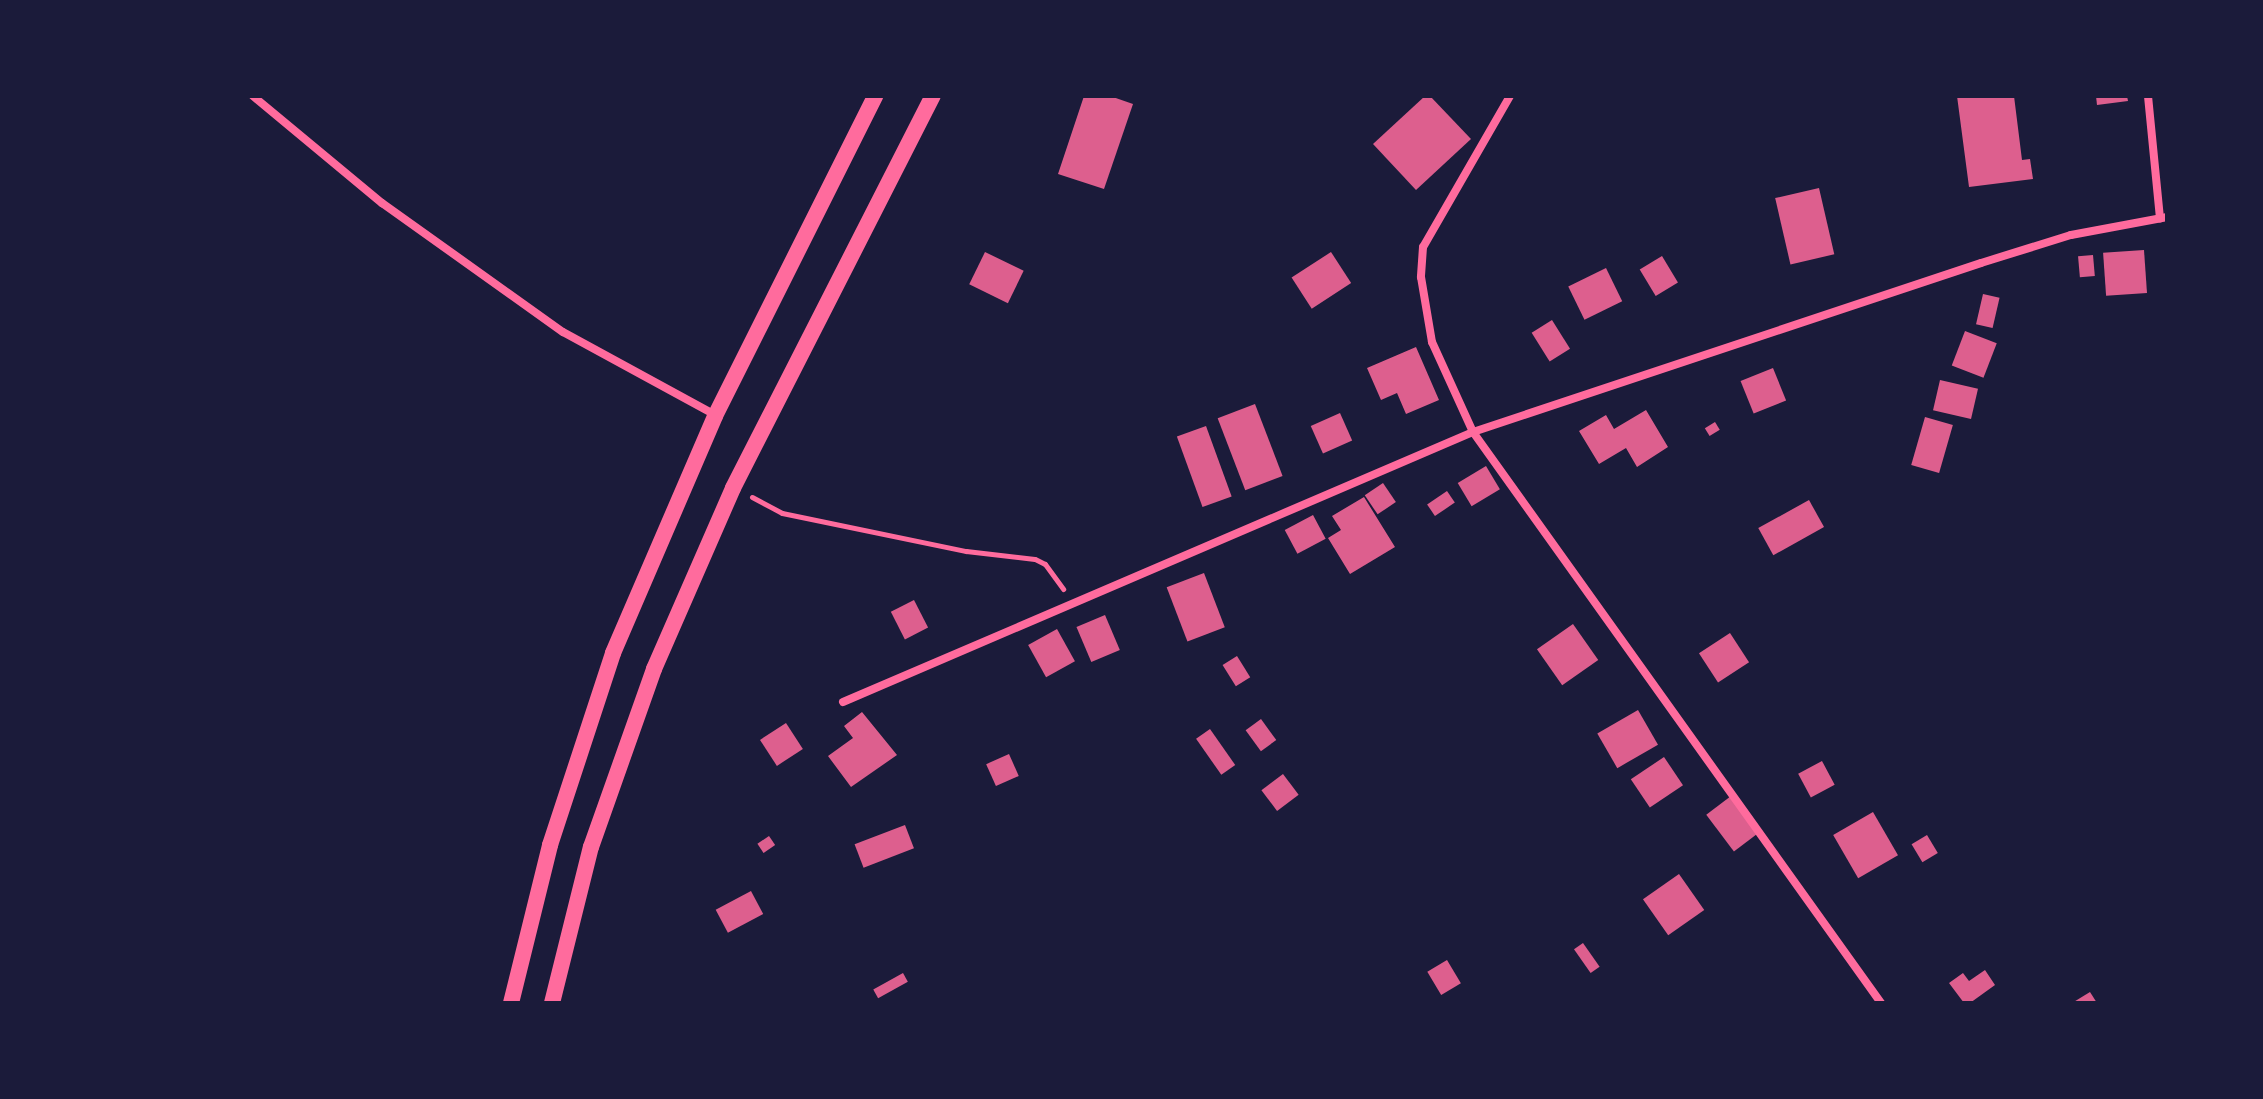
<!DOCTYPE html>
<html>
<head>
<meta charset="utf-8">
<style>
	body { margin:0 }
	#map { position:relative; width:2263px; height:1099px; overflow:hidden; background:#1b1b3a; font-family:Quicksand,sans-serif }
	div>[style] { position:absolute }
	.building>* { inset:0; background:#dd5f8e; transform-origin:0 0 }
	.path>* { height:5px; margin:-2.5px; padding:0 2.5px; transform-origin:2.5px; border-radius:2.5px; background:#ff6b9d }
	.minor>* { height:8px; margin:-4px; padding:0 4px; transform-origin:4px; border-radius:4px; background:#ff6b9d }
	.secondary>* { height:16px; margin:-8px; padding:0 8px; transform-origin:8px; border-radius:8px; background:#ff6b9d }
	span { translate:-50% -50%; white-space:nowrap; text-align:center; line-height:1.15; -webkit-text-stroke:6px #1b1b3a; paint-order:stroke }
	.frame { position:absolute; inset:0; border:98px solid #1b1b3a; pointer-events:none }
</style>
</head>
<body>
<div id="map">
	<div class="building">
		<div style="clip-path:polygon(1084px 96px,1110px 96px,1133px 104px,1104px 189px,1058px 174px)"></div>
		<div style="clip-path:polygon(1425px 96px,1430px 96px,1471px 139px,1416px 190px,1373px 144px)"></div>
		<div style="clip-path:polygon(1957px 96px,2014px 96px,2022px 160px,2030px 159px,2033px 179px,1969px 187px)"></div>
		<div style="clip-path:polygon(2096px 96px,2127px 96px,2128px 101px,2097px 105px)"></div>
		<div style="left:1819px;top:188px;width:68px;height:45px;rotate:77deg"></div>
		<div style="left:2144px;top:250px;width:43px;height:41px;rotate:86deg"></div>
		<div style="left:985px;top:252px;width:43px;height:36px;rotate:26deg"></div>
		<div style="left:1331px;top:252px;width:37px;height:47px;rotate:57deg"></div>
		<div style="left:2093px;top:255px;width:21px;height:15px;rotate:85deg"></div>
		<div style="left:1662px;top:256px;width:31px;height:26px;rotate:59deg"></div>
		<div style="left:1606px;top:268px;width:37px;height:42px;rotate:64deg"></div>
		<div style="left:1983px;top:294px;width:17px;height:31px;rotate:13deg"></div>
		<div style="left:1552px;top:320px;width:34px;height:24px;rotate:58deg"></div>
		<div style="left:1965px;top:331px;width:34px;height:37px;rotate:21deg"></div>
		<div style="clip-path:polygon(1416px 347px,1439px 400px,1406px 414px,1397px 393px,1381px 400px,1367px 368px)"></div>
		<div style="left:1773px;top:368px;width:35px;height:35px;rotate:68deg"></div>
		<div style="left:1940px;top:380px;width:39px;height:31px;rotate:13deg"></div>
		<div style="left:1255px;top:404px;width:77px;height:40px;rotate:69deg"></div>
		<div style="clip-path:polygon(1646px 410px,1668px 447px,1637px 467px,1626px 448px,1599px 464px,1579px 431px,1606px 415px,1614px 429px)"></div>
		<div style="left:1340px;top:413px;width:30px;height:32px;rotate:66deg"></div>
		<div style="left:1925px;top:417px;width:29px;height:50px;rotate:16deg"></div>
		<div style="left:1715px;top:422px;width:9px;height:12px;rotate:58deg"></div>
		<div style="left:1206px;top:426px;width:75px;height:31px;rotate:70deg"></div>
		<div style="left:1486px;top:466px;width:27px;height:33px;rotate:59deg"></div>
		<div style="left:1383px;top:483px;width:23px;height:22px;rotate:56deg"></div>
		<div style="left:1447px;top:491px;width:14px;height:24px;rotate:56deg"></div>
		<div style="clip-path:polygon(1364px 497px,1395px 547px,1350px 574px,1328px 538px,1341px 530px,1332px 516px)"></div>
		<div style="left:1809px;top:500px;width:31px;height:58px;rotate:61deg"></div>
		<div style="left:1313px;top:515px;width:27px;height:32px;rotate:62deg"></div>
		<div style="left:1204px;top:573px;width:58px;height:40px;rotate:69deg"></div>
		<div style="left:914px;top:600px;width:31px;height:26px;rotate:63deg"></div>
		<div style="left:1105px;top:615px;width:38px;height:31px;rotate:67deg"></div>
		<div style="left:1573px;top:624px;width:44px;height:44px;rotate:55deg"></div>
		<div style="left:1057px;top:629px;width:37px;height:33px;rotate:61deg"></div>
		<div style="left:1730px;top:633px;width:35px;height:37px;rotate:57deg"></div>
		<div style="left:1237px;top:656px;width:25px;height:17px;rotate:58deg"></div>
		<div style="left:1638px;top:710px;width:40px;height:47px;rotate:60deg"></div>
		<div style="clip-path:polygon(862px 712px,897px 755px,851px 787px,828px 756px,853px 738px,844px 726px)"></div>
		<div style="left:1261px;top:719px;width:26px;height:19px;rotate:54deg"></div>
		<div style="left:786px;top:723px;width:31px;height:31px;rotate:57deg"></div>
		<div style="left:1210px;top:729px;width:44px;height:17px;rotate:55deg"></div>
		<div style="left:1009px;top:754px;width:24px;height:25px;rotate:66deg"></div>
		<div style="left:1664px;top:757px;width:34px;height:40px;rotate:56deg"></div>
		<div style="left:1822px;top:761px;width:27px;height:27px;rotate:62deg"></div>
		<div style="left:1283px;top:774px;width:26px;height:27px;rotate:53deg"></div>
		<div style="left:1731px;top:796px;width:46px;height:31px;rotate:53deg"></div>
		<div style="left:1873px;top:812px;width:50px;height:46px;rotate:60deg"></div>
		<div style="left:905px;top:825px;width:25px;height:54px;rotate:69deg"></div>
		<div style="left:1927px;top:835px;width:21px;height:18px;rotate:59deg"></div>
		<div style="left:769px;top:836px;width:11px;height:14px;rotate:56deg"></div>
		<div style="left:1679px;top:874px;width:44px;height:44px;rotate:55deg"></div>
		<div style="left:751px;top:891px;width:26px;height:40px;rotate:62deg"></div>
		<div style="left:1583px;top:943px;width:29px;height:11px;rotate:55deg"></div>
		<div style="left:1447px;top:960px;width:27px;height:23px;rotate:59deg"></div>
		<div style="clip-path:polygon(1985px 970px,1995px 985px,1970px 1003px,1964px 1003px,1949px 983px,1963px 973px,1969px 981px)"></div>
		<div style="left:903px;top:973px;width:10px;height:34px;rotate:61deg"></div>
		<div style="clip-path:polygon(2090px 992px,2097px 1003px,2072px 1003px)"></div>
	</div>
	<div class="path">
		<div style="left:752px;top:497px;width:34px;rotate:28deg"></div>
		<div style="left:782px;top:513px;width:188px;rotate:11.7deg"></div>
		<div style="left:966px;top:551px;width:69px;rotate:6.6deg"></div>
		<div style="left:1035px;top:559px;width:11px;rotate:27deg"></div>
		<div style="left:1045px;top:564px;width:31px;rotate:54deg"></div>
	</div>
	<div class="minor">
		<div style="left:253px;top:96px;width:168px;rotate:39.7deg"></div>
		<div style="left:382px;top:203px;width:222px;rotate:35.5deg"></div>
		<div style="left:563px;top:332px;width:173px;rotate:28.6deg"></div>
		<div style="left:1510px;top:96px;width:174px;rotate:119.9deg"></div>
		<div style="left:1423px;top:247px;width:30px;rotate:94deg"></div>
		<div style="left:1421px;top:277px;width:66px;rotate:80.4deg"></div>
		<div style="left:1432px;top:342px;width:99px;rotate:65.5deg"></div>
		<div style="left:1473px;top:432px;width:702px;rotate:54.45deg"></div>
		<div style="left:2148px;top:96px;width:123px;rotate:84.4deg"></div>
		<div style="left:843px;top:702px;width:685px;rotate:-23.2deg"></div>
		<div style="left:1473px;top:432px;width:535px;rotate:-18.4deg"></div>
		<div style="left:1981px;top:263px;width:94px;rotate:-17.3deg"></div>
		<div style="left:2071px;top:235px;width:98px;rotate:-10.6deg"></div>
	</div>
	<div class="secondary">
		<div style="left:511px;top:1003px;width:163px;rotate:-76.1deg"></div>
		<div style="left:550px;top:845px;width:202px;rotate:-71.8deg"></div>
		<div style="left:613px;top:653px;width:258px;rotate:-66.7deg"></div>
		<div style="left:715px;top:416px;width:358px;rotate:-63.4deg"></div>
		<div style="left:552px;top:1003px;width:161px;rotate:-76deg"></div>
		<div style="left:591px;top:847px;width:189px;rotate:-70.5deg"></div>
		<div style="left:654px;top:669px;width:197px;rotate:-66.4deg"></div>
		<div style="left:733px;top:488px;width:440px;rotate:-63deg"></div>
	</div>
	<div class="frame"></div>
</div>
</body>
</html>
